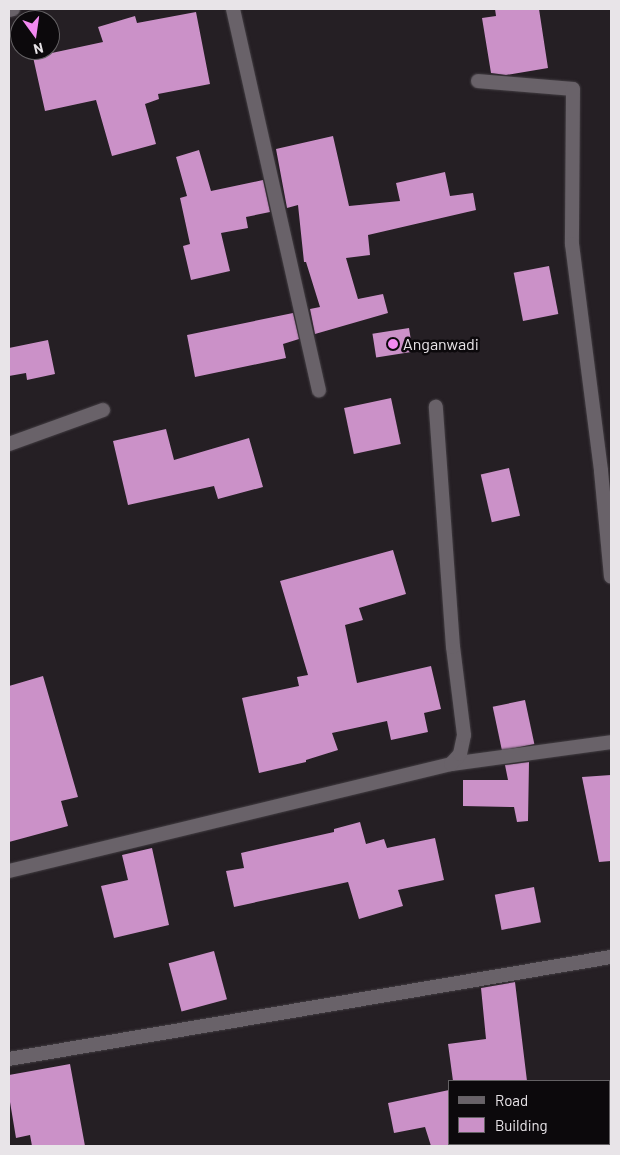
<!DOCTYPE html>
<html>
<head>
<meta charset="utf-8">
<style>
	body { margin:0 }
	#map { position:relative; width:620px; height:1155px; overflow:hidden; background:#251f24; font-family:Barlow,sans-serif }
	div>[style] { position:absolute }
	.building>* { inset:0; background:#cb91c8; transform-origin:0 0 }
	.roads { filter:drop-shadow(0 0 1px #423d42) drop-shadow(0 0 1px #423d42) }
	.minor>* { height:14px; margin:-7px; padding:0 7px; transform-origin:7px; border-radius:7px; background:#696269 }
	.dots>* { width:14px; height:14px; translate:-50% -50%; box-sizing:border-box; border:2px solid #0c090c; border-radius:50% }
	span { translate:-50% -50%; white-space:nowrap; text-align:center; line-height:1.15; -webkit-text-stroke:5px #0c090c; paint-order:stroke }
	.poi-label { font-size:16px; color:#e8e4e8 }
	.left { translate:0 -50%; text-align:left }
	.frame { position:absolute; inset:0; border:10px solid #e8e4e8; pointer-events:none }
	.legend { position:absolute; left:448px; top:1080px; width:162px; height:65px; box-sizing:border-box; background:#0c090c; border:1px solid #646164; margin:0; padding:6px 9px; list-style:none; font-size:15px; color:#e8e4e8 }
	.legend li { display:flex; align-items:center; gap:10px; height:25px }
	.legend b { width:25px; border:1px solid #646164 }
	.north { position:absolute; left:10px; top:10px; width:50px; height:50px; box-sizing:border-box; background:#0c090c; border:1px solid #646164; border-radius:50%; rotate:166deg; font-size:14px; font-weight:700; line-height:20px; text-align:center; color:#e8e4e8 }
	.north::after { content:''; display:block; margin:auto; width:18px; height:22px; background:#f389f1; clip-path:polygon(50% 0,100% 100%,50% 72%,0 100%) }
</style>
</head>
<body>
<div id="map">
	<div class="building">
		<div style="clip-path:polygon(495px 9px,539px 9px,548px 68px,506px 75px,491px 73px,482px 18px,496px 16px)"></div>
		<div style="clip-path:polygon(196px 12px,210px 84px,158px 94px,159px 99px,145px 104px,156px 144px,112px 156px,96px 100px,45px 111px,33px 57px,103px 42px,98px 27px,135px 16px,137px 23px)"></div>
		<div style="clip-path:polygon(333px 136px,349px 206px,400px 201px,396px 183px,445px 172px,450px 196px,473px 193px,476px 210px,368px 235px,370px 255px,346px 258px,358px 299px,383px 294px,388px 313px,315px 334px,310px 309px,320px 307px,306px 262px,304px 262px,298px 205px,287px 208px,276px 149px)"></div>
		<div style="clip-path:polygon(199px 150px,211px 191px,263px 180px,270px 212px,246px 217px,248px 228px,221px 233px,230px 271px,191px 280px,183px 246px,190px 244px,180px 198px,187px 196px,176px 157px)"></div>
		<div style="left:549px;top:266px;width:49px;height:36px;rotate:79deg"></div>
		<div style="clip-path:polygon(293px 313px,299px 339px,283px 344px,286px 358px,195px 377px,187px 335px)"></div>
		<div style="left:409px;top:328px;width:24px;height:37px;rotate:81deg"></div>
		<div style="clip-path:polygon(48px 340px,55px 374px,27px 380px,26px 373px,9px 376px,9px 348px)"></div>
		<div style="left:391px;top:398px;width:47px;height:48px;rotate:78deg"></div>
		<div style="clip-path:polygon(166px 429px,174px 460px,249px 438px,263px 487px,218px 499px,214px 486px,128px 505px,113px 441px)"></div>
		<div style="left:509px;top:468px;width:49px;height:29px;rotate:77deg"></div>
		<div style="clip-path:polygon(393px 550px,406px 594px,359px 608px,363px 620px,345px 625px,357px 683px,431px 666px,441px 709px,424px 713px,428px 732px,391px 740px,387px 721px,332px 733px,338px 750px,306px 760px,306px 762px,259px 773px,242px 698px,299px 686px,297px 677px,308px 675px,280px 581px)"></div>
		<div style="clip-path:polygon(43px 676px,78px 797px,61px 801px,68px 826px,9px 842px,9px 686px)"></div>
		<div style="left:525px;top:700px;width:45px;height:33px;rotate:78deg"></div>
		<div style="clip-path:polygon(529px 762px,528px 821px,517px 822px,514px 807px,463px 806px,463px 780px,508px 780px,505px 765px)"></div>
		<div style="clip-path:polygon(611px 775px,611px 861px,599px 862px,582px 777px)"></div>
		<div style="clip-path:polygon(360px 822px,366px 844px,384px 839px,387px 848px,435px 838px,444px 880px,398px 890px,403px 906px,359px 919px,348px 882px,234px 907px,226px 871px,244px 868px,241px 853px,334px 832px,334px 829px)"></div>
		<div style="clip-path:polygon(152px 848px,169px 925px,114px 938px,101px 886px,128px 880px,122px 855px)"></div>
		<div style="left:534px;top:887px;width:36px;height:40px;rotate:79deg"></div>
		<div style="left:214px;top:951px;width:50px;height:47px;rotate:75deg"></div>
		<div style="clip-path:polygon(515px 982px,527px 1081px,453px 1081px,448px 1044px,486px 1039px,481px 988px)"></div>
		<div style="clip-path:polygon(70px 1064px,85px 1146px,32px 1146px,30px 1135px,16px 1138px,9px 1096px,9px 1075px)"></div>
		<div style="clip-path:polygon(449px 1090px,449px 1146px,431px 1146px,425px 1127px,394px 1133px,388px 1103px)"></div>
	</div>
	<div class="roads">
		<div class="minor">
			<div style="left:233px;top:9px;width:391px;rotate:77.3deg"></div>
			<div style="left:9px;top:10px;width:4px;rotate:-14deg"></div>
			<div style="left:478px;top:81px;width:95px;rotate:4.8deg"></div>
			<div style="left:573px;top:89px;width:155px;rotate:90.4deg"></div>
			<div style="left:572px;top:244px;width:229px;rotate:82.7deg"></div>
			<div style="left:601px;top:471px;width:106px;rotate:84.6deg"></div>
			<div style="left:9px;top:444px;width:100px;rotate:-19.9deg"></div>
			<div style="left:451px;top:764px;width:162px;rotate:-7.8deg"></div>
			<div style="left:9px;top:871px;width:455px;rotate:-13.6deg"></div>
			<div style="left:451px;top:764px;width:13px;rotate:-48deg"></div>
			<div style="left:460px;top:754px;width:19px;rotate:-78deg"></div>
			<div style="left:464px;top:735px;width:89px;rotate:-97.1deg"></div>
			<div style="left:453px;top:647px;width:241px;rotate:-94.1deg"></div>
			<div style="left:9px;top:1059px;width:611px;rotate:-9.62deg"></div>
		</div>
	</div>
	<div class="dots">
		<div style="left:393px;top:344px;background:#f389f1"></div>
	</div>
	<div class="poi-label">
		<span class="left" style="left:403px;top:344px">Anganwadi</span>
	</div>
	<div class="frame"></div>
	<ul class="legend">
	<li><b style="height:6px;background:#696269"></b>Road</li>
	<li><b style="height:14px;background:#cb91c8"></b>Building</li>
	</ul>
	<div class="north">N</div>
</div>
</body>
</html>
